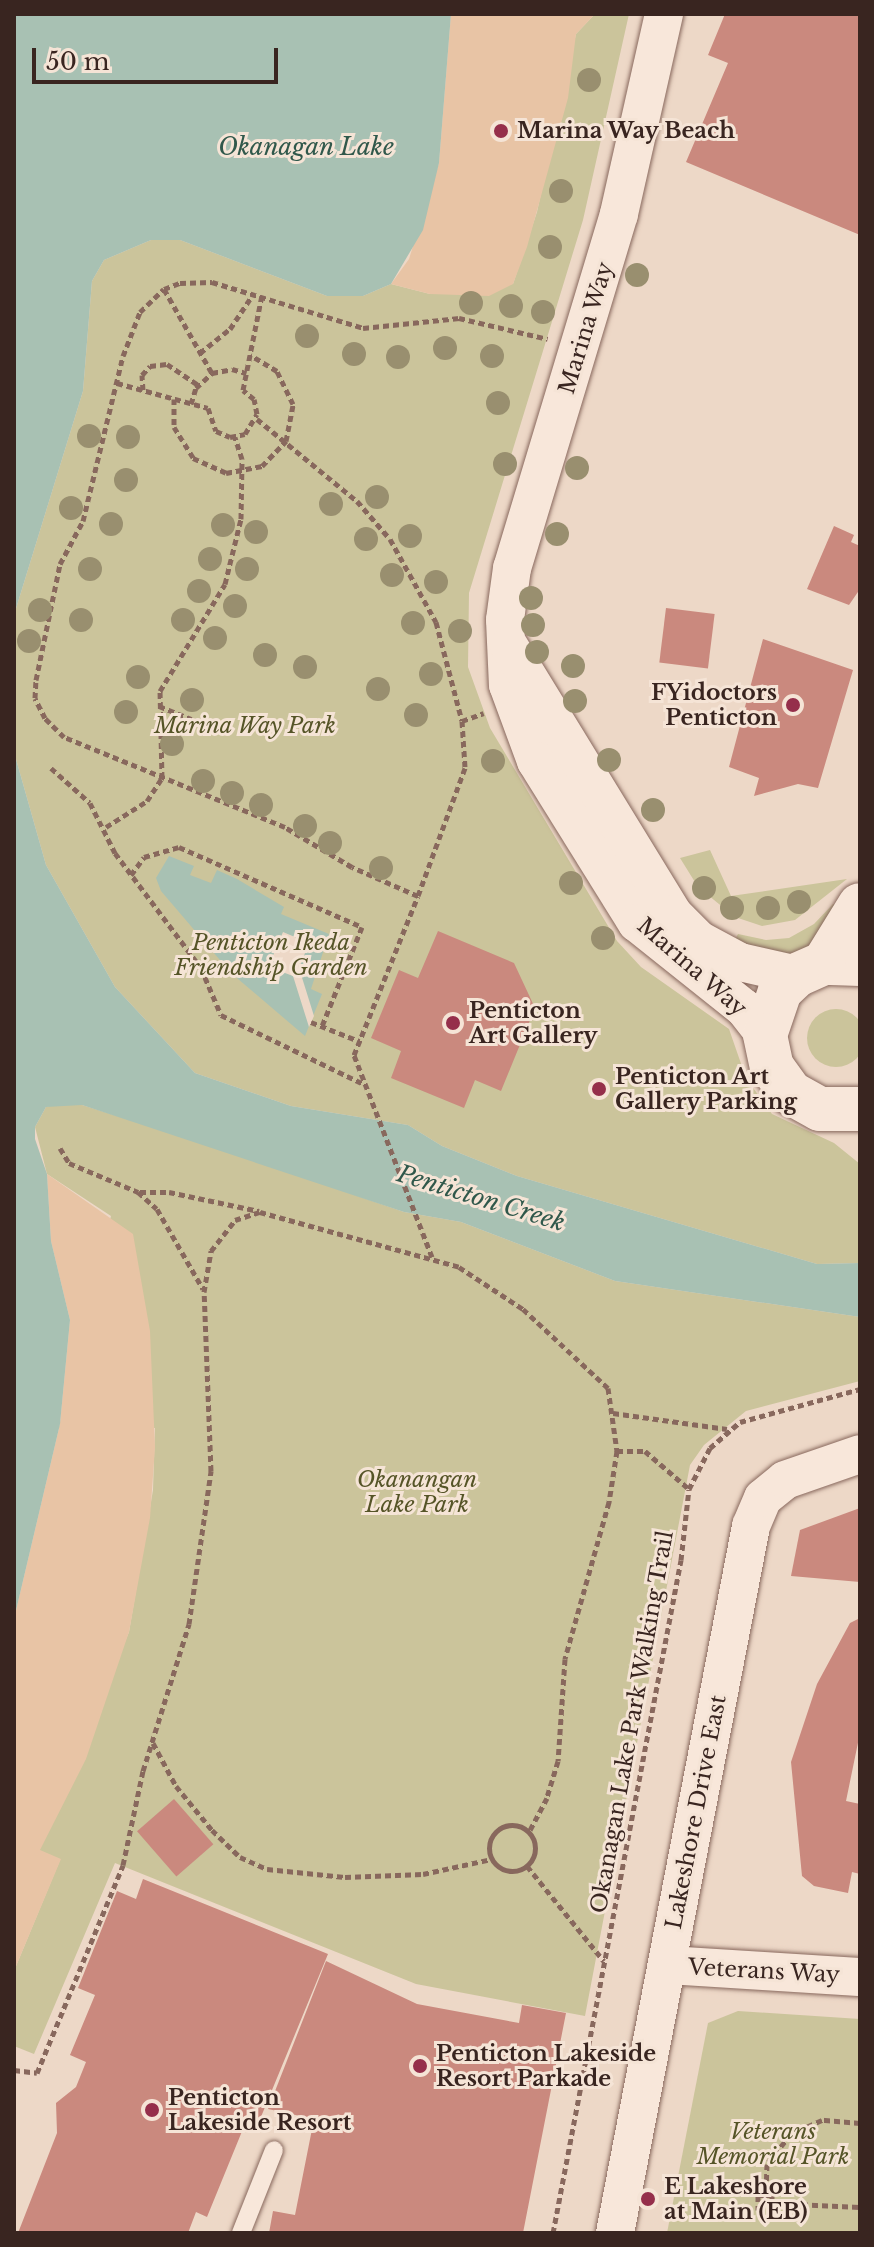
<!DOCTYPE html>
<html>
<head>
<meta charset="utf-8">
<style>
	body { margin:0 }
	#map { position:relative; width:874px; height:2247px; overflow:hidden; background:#edd8c7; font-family:"Libre Baskerville",serif }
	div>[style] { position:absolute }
	.green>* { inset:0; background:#cbc49b }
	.round { border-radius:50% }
	.sand>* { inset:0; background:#e8c4a5 }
	.water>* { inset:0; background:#a8c1b3 }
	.pier>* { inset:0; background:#edd8c7 }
	.building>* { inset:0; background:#ca897e; transform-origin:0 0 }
	.path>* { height:5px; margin-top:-2.5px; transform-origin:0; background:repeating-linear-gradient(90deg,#88685d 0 6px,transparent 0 10px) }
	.path>.ring { margin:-2.5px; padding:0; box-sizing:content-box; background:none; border:5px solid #88685d; border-radius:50% }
	.roads { filter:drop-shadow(0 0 2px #88685d) drop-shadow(0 0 2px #88685d) }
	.lane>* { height:18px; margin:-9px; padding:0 9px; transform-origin:9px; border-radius:9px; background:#f8e7da }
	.street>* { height:38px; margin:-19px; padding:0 19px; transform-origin:19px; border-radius:19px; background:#f8e7da }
	.secondary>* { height:44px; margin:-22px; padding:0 22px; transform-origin:22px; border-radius:22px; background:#f8e7da }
	.trees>* { width:24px; height:24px; margin:-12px; border-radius:50%; background:#998f6f }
	.dots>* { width:22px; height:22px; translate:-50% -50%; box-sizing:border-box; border:4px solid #f5e4d6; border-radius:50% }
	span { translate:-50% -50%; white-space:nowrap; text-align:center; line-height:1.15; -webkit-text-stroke:6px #f5e4d6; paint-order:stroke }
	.poi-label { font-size:22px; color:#392520; font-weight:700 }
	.left { translate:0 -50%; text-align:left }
	.right { translate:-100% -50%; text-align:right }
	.street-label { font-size:22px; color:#392520 }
	.park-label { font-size:22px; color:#555427; font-style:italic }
	.water-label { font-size:24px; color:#30584b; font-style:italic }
	.frame { position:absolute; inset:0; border:16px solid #392520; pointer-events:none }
	.scale { position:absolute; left:32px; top:48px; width:246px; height:36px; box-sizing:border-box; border:4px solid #392520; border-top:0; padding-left:10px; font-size:24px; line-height:28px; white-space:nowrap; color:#392520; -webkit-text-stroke:6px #f5e4d6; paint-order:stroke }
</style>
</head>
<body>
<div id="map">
	<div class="green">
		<div style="clip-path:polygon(595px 14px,629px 14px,583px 220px,469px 593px,468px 667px,490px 728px,617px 941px,641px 967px,729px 1029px,746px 1078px,772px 1114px,834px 1143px,860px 1164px,860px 1263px,817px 1264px,517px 1176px,442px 1146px,408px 1125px,291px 1106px,195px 1073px,115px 987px,46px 865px,14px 752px,14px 615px,83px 391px,92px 281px,104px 260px,151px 240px,180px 240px,327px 296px,363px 296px,391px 284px,430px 294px,513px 284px,537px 212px,576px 34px)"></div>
		<div style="clip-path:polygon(710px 850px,731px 896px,847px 879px,795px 920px,762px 926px,735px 917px,698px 887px,680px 858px)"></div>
		<div style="clip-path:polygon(833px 904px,838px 904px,822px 940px,794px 954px,778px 956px,732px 945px,738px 934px,766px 940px,789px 938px,814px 924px)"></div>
		<div class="round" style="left:807px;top:1009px;width:58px;height:58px"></div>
		<div style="clip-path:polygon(59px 1103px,82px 1105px,210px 1145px,404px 1212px,461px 1222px,615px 1281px,860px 1317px,860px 1381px,746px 1411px,704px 1445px,690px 1465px,585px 2016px,416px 1984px,115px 1863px,34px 2054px,14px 2046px,14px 1971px,60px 1860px,39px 1851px,129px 1632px,153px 1490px,155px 1428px,59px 1428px,111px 1216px,47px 1174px,35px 1127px,46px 1107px)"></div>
		<div style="clip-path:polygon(738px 2011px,860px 2019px,860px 2233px,667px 2233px,708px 2023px)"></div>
	</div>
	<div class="sand">
		<div style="clip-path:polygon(451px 14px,595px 14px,576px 34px,568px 98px,527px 247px,513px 284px,489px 296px,430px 294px,391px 284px,409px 259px,439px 163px)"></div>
		<div style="clip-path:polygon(47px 1174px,133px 1234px,150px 1331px,155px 1447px,150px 1518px,129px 1632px,86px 1759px,40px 1850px,61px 1859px,14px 1971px,14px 1619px,60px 1424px,70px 1320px,51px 1241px)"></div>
	</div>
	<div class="water">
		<div style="clip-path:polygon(14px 14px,451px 14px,439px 163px,423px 230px,391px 284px,363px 296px,327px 296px,180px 240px,151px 240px,104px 260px,92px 281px,83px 391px,14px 615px)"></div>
		<div style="clip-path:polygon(14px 752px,46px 865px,115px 987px,195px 1073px,291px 1106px,408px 1125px,442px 1146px,517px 1176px,817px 1264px,860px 1263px,860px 1317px,615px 1281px,461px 1222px,404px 1212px,82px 1105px,46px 1107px,35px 1127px,35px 1139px,47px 1174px,51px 1241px,70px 1320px,60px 1424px,14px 1619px)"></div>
		<div style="clip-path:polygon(169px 856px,194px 866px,190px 875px,211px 883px,217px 870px,237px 879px,284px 907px,281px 914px,329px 934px,311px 989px,322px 994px,305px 1036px,231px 973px,161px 891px,156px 878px)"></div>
	</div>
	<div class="pier">
		<div style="clip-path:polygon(283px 932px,309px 943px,299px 968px,314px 1016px,309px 1027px,293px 976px,277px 970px,280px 963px,271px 960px)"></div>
	</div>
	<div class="building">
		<div style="clip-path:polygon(725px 14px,860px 14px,860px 235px,686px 162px,728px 63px,708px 55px)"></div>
		<div style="clip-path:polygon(834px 526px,854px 535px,851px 542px,860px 546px,860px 589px,849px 605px,807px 589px)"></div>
		<div style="left:666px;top:608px;width:49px;height:55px;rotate:7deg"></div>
		<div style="clip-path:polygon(763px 639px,853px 670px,818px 788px,798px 784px,754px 796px,759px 778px,729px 767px)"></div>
		<div style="clip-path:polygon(438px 931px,514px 963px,535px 1008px,501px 1091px,475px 1080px,464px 1108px,391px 1078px,401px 1051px,371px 1038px,399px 970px,418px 978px)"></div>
		<div style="clip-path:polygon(860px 1508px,860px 1582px,791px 1576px,800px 1530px)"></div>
		<div style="clip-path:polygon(860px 1618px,860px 1733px,846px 1801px,860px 1804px,860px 1874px,852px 1872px,848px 1893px,814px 1886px,802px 1876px,791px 1762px,817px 1684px,850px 1623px)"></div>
		<div style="left:174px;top:1799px;width:60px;height:49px;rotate:49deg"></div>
		<div style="clip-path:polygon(143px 1879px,328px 1954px,256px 2129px,245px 2124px,207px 2217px,196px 2212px,188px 2233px,18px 2233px,57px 2133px,56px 2103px,76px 2087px,86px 2062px,70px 2055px,95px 1995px,78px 1988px,117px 1891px,136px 1899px)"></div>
		<div style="clip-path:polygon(326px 1961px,417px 2004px,519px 2023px,522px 2005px,566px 2013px,523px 2233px,269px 2233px,273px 2211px,295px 2215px,314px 2119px,268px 2109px)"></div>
	</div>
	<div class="path">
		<div style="left:164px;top:289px;width:97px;rotate:60.3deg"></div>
		<div style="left:200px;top:353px;width:38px;rotate:-39deg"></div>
		<div style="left:230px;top:329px;width:43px;rotate:-56.3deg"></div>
		<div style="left:117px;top:383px;width:94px;rotate:15.4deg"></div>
		<div style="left:208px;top:408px;width:24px;rotate:71deg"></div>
		<div style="left:216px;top:431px;width:15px;rotate:23deg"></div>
		<div style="left:230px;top:437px;width:15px;rotate:-11deg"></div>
		<div style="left:245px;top:434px;width:23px;rotate:-59deg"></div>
		<div style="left:257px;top:414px;width:15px;rotate:-101deg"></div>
		<div style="left:254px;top:399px;width:14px;rotate:-141deg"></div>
		<div style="left:243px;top:390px;width:97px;rotate:-78.7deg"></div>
		<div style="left:143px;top:390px;width:15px;rotate:-94deg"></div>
		<div style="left:142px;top:375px;width:12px;rotate:-48deg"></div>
		<div style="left:150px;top:366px;width:17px;rotate:-7deg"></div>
		<div style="left:167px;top:364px;width:37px;rotate:34deg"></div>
		<div style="left:174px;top:399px;width:28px;rotate:90deg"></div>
		<div style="left:174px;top:427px;width:36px;rotate:58deg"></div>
		<div style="left:193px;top:458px;width:36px;rotate:24deg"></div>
		<div style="left:226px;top:473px;width:37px;rotate:-11deg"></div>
		<div style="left:262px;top:466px;width:35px;rotate:-46deg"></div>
		<div style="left:286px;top:441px;width:38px;rotate:-79deg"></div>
		<div style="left:293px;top:404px;width:37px;rotate:-116deg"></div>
		<div style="left:277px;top:371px;width:31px;rotate:-149deg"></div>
		<div style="left:191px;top:404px;width:17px;rotate:-73deg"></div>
		<div style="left:196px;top:388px;width:22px;rotate:-43deg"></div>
		<div style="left:212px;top:373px;width:20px;rotate:-11deg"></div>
		<div style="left:232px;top:369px;width:15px;rotate:16deg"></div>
		<div style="left:257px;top:419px;width:129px;rotate:39.4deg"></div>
		<div style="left:357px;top:501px;width:50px;rotate:49deg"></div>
		<div style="left:390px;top:539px;width:95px;rotate:61deg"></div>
		<div style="left:436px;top:622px;width:102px;rotate:75.3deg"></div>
		<div style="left:462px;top:721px;width:47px;rotate:86.3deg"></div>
		<div style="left:465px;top:768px;width:136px;rotate:110.2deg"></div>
		<div style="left:159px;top:706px;width:35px;rotate:22deg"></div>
		<div style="left:462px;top:721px;width:23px;rotate:-20deg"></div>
		<div style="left:51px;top:768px;width:52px;rotate:41.9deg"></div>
		<div style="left:90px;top:803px;width:56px;rotate:63.4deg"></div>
		<div style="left:115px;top:853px;width:144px;rotate:53.2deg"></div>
		<div style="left:201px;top:968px;width:51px;rotate:66.9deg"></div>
		<div style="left:221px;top:1015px;width:159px;rotate:25.8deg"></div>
		<div style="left:106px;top:827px;width:49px;rotate:-32.4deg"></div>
		<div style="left:147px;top:801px;width:27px;rotate:-57deg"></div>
		<div style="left:162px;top:778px;width:87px;rotate:-91.3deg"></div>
		<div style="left:160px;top:691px;width:125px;rotate:-58.7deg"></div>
		<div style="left:225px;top:584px;width:67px;rotate:-76.2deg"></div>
		<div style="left:241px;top:519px;width:60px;rotate:-89deg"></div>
		<div style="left:242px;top:459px;width:23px;rotate:-108deg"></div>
		<div style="left:131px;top:875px;width:22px;rotate:-54deg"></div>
		<div style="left:144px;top:857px;width:36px;rotate:-16deg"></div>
		<div style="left:179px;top:847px;width:200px;rotate:23.6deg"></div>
		<div style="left:362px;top:927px;width:107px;rotate:112deg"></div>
		<div style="left:311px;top:1022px;width:52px;rotate:21.6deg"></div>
		<div style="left:60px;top:1148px;width:17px;rotate:59deg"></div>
		<div style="left:69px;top:1163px;width:75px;rotate:22.8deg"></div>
		<div style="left:138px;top:1192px;width:25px;rotate:42deg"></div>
		<div style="left:157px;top:1209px;width:92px;rotate:60.1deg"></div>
		<div style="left:140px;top:1192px;width:29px"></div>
		<div style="left:169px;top:1192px;width:92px;rotate:11.9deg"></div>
		<div style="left:432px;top:1257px;width:217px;rotate:-111.1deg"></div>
		<div style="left:354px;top:1055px;width:171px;rotate:-68.1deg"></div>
		<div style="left:418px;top:896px;width:72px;rotate:-156.3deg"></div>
		<div style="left:352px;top:867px;width:78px;rotate:-149.2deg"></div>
		<div style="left:285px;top:827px;width:239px;rotate:-157.8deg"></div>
		<div style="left:64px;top:737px;width:27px;rotate:-135deg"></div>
		<div style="left:45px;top:718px;width:22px;rotate:-117deg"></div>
		<div style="left:35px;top:698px;width:18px;rotate:-87deg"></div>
		<div style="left:36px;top:680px;width:118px;rotate:-78.3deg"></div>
		<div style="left:60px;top:564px;width:49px;rotate:-61.9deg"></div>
		<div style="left:83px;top:521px;width:170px;rotate:-76.4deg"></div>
		<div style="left:123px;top:356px;width:47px;rotate:-68.9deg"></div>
		<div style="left:140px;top:312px;width:33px;rotate:-44deg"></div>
		<div style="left:164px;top:289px;width:17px;rotate:-21deg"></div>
		<div style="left:180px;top:283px;width:32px;rotate:-2deg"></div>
		<div style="left:212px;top:282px;width:158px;rotate:16.9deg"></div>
		<div style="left:363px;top:328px;width:97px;rotate:-5.9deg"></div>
		<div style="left:459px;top:318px;width:91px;rotate:13.3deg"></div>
		<div style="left:613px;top:1413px;width:115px;rotate:8deg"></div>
		<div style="left:617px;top:1451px;width:28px"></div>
		<div style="left:645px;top:1451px;width:58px;rotate:40.8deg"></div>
		<div style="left:153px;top:1743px;width:49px;rotate:61.9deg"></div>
		<div style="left:176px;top:1786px;width:57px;rotate:50.7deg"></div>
		<div style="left:212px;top:1830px;width:39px;rotate:44deg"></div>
		<div style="left:240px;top:1857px;width:30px;rotate:24deg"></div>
		<div style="left:267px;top:1869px;width:78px;rotate:5.9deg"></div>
		<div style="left:345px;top:1877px;width:78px;rotate:-2.2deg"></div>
		<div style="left:423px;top:1874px;width:71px;rotate:-12.3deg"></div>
		<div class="ring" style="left:489px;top:1825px;width:41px;height:41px"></div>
		<div style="left:527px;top:1866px;width:122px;rotate:51deg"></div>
		<div style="left:14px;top:2070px;width:23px;rotate:7deg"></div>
		<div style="left:37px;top:2073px;width:225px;rotate:-67.5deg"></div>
		<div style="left:123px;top:1865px;width:96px;rotate:-78deg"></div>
		<div style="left:143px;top:1771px;width:154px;rotate:-72.6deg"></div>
		<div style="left:189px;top:1624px;width:155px;rotate:-81.8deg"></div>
		<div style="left:211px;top:1471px;width:179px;rotate:-92.2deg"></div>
		<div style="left:204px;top:1292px;width:42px;rotate:-80.3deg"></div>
		<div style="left:211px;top:1251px;width:39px;rotate:-52deg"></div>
		<div style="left:235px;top:1220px;width:26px;rotate:-18deg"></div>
		<div style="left:260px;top:1212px;width:206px;rotate:15.4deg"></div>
		<div style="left:459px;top:1267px;width:77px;rotate:33.3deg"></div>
		<div style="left:523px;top:1309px;width:116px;rotate:42.9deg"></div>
		<div style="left:608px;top:1388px;width:64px;rotate:81.9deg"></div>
		<div style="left:617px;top:1451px;width:52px;rotate:98.9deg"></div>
		<div style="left:609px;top:1502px;width:163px;rotate:105.7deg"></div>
		<div style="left:565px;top:1659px;width:102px;rotate:93.9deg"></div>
		<div style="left:558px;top:1761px;width:39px;rotate:107deg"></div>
		<div style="left:547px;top:1798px;width:38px;rotate:118deg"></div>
		<div style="left:860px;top:2123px;width:38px;rotate:-175deg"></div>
		<div style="left:822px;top:2120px;width:34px;rotate:156deg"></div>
		<div style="left:791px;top:2134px;width:38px;rotate:129deg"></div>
		<div style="left:767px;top:2164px;width:31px;rotate:92deg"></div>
		<div style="left:766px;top:2195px;width:6px"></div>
		<div style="left:772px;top:2195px;width:8px;rotate:90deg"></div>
		<div style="left:772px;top:2203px;width:88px;rotate:2.6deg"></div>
		<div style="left:766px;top:2195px;width:8px;rotate:180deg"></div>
		<div style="left:758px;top:2195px;width:15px;rotate:90deg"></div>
		<div style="left:758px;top:2210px;width:14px;rotate:4deg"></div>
		<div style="left:772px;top:2211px;width:8px;rotate:-90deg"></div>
		<div style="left:553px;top:2233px;width:685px;rotate:-79.23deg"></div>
		<div style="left:681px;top:1560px;width:71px;rotate:-83.6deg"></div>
		<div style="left:689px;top:1489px;width:46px;rotate:-62.9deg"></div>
		<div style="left:710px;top:1448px;width:40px;rotate:-41deg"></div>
		<div style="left:740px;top:1422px;width:124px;rotate:-15.4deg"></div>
	</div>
	<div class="roads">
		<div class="lane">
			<div style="left:241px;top:2233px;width:89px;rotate:-68.3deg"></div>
		</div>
		<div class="street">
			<div style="left:664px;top:14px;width:205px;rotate:102.7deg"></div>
			<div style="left:619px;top:214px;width:370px;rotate:106.8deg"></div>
			<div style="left:512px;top:568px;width:52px;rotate:97.7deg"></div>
			<div style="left:505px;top:620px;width:65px;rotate:87.4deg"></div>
			<div style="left:508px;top:685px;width:81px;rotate:69.8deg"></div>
			<div style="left:536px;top:761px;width:191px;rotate:58.1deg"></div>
			<div style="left:637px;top:923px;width:137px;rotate:38.5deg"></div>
			<div style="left:744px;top:1008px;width:34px;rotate:52deg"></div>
			<div style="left:509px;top:646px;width:314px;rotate:58.5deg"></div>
			<div style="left:673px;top:914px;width:37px;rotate:45deg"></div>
			<div style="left:699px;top:940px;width:47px;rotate:28.2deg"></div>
			<div style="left:740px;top:962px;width:58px;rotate:12.8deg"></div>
			<div style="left:667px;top:1965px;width:193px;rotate:3.6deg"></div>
			<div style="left:615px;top:2233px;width:720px;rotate:-79.11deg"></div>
			<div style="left:751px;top:1526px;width:30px;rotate:-67deg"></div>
			<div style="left:763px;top:1498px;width:28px;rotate:-39deg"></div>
			<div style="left:785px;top:1480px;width:79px;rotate:-19.1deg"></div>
		</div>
		<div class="secondary">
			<div style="left:824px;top:963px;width:68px;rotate:-58.2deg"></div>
			<div style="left:860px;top:964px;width:36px;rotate:-178deg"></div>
			<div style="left:824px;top:963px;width:30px;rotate:156deg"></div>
			<div style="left:797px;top:975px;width:23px;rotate:137deg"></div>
			<div style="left:780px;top:991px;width:46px;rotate:108.8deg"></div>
			<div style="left:765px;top:1035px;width:33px;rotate:78deg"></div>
			<div style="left:772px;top:1067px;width:32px;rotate:54deg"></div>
			<div style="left:791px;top:1093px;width:33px;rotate:29deg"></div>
			<div style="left:820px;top:1109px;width:40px"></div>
		</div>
	</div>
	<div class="trees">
		<div style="left:589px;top:80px"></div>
		<div style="left:561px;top:191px"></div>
		<div style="left:550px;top:247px"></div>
		<div style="left:637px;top:275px"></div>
		<div style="left:471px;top:303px"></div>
		<div style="left:511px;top:306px"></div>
		<div style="left:543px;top:312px"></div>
		<div style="left:307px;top:336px"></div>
		<div style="left:445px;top:348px"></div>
		<div style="left:354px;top:354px"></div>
		<div style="left:492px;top:356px"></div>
		<div style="left:398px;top:357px"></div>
		<div style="left:498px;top:403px"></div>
		<div style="left:89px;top:436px"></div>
		<div style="left:128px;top:437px"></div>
		<div style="left:505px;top:464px"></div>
		<div style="left:577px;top:468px"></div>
		<div style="left:126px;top:480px"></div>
		<div style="left:377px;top:497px"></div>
		<div style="left:331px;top:504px"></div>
		<div style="left:71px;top:508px"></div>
		<div style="left:111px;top:524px"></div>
		<div style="left:223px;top:525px"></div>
		<div style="left:256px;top:532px"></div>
		<div style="left:557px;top:534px"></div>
		<div style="left:410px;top:536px"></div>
		<div style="left:366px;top:539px"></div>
		<div style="left:210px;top:559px"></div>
		<div style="left:90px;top:569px"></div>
		<div style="left:247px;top:569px"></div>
		<div style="left:392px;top:575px"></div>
		<div style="left:436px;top:582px"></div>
		<div style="left:199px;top:591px"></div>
		<div style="left:531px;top:598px"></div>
		<div style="left:235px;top:606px"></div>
		<div style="left:40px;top:610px"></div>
		<div style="left:81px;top:620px"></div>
		<div style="left:183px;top:620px"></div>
		<div style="left:413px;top:623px"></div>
		<div style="left:533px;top:625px"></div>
		<div style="left:460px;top:631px"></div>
		<div style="left:215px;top:638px"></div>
		<div style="left:29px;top:641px"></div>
		<div style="left:537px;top:652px"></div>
		<div style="left:265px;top:655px"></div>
		<div style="left:573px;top:666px"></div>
		<div style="left:305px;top:667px"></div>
		<div style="left:431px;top:674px"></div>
		<div style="left:138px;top:677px"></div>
		<div style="left:378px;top:689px"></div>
		<div style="left:192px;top:700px"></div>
		<div style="left:575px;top:701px"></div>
		<div style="left:126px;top:712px"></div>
		<div style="left:416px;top:715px"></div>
		<div style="left:172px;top:744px"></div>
		<div style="left:609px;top:760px"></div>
		<div style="left:493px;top:761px"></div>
		<div style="left:203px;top:781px"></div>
		<div style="left:232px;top:793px"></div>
		<div style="left:261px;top:805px"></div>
		<div style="left:653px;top:810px"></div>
		<div style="left:305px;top:826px"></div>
		<div style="left:330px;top:843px"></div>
		<div style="left:381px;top:868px"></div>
		<div style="left:571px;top:883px"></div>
		<div style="left:704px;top:888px"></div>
		<div style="left:799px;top:902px"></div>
		<div style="left:732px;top:908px"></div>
		<div style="left:768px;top:908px"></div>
		<div style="left:603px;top:938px"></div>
	</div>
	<div class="dots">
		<div style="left:501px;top:131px;background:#952f4b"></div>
		<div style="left:793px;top:705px;background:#952f4b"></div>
		<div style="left:453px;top:1023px;background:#952f4b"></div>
		<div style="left:599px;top:1089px;background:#952f4b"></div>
		<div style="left:420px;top:2066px;background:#952f4b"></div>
		<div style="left:152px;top:2110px;background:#952f4b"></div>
		<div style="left:648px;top:2199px;background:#952f4b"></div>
	</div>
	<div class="poi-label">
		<span class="left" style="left:517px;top:131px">Marina Way Beach</span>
		<span class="right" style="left:777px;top:705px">FYidoctors<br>Penticton</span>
		<span class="left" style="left:469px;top:1023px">Penticton<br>Art Gallery</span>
		<span class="left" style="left:615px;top:1089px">Penticton Art<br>Gallery Parking</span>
		<span class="left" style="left:436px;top:2066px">Penticton Lakeside<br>Resort Parkade</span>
		<span class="left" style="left:168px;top:2110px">Penticton<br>Lakeside Resort</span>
		<span class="left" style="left:664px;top:2199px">E Lakeshore<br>at Main (EB)</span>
	</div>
	<div class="street-label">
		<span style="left:586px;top:328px;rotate:-73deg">Marina Way</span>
		<span style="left:692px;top:967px;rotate:41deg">Marina Way</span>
		<span style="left:632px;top:1722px;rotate:-80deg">Okanagan Lake Park Walking Trail</span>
		<span style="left:696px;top:1812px;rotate:-79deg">Lakeshore Drive East</span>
		<span style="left:764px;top:1971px;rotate:3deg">Veterans Way</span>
	</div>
	<div class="park-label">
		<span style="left:245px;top:726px">Marina Way Park</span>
		<span style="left:271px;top:955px">Penticton Ikeda<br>Friendship Garden</span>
		<span style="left:417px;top:1492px">Okanangan<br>Lake Park</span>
		<span style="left:773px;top:2144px">Veterans<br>Memorial Park</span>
	</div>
	<div class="water-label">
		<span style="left:306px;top:147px">Okanagan Lake</span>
		<span style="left:481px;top:1198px;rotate:17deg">Penticton Creek</span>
	</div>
	<div class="frame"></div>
	<div class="scale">50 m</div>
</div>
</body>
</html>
